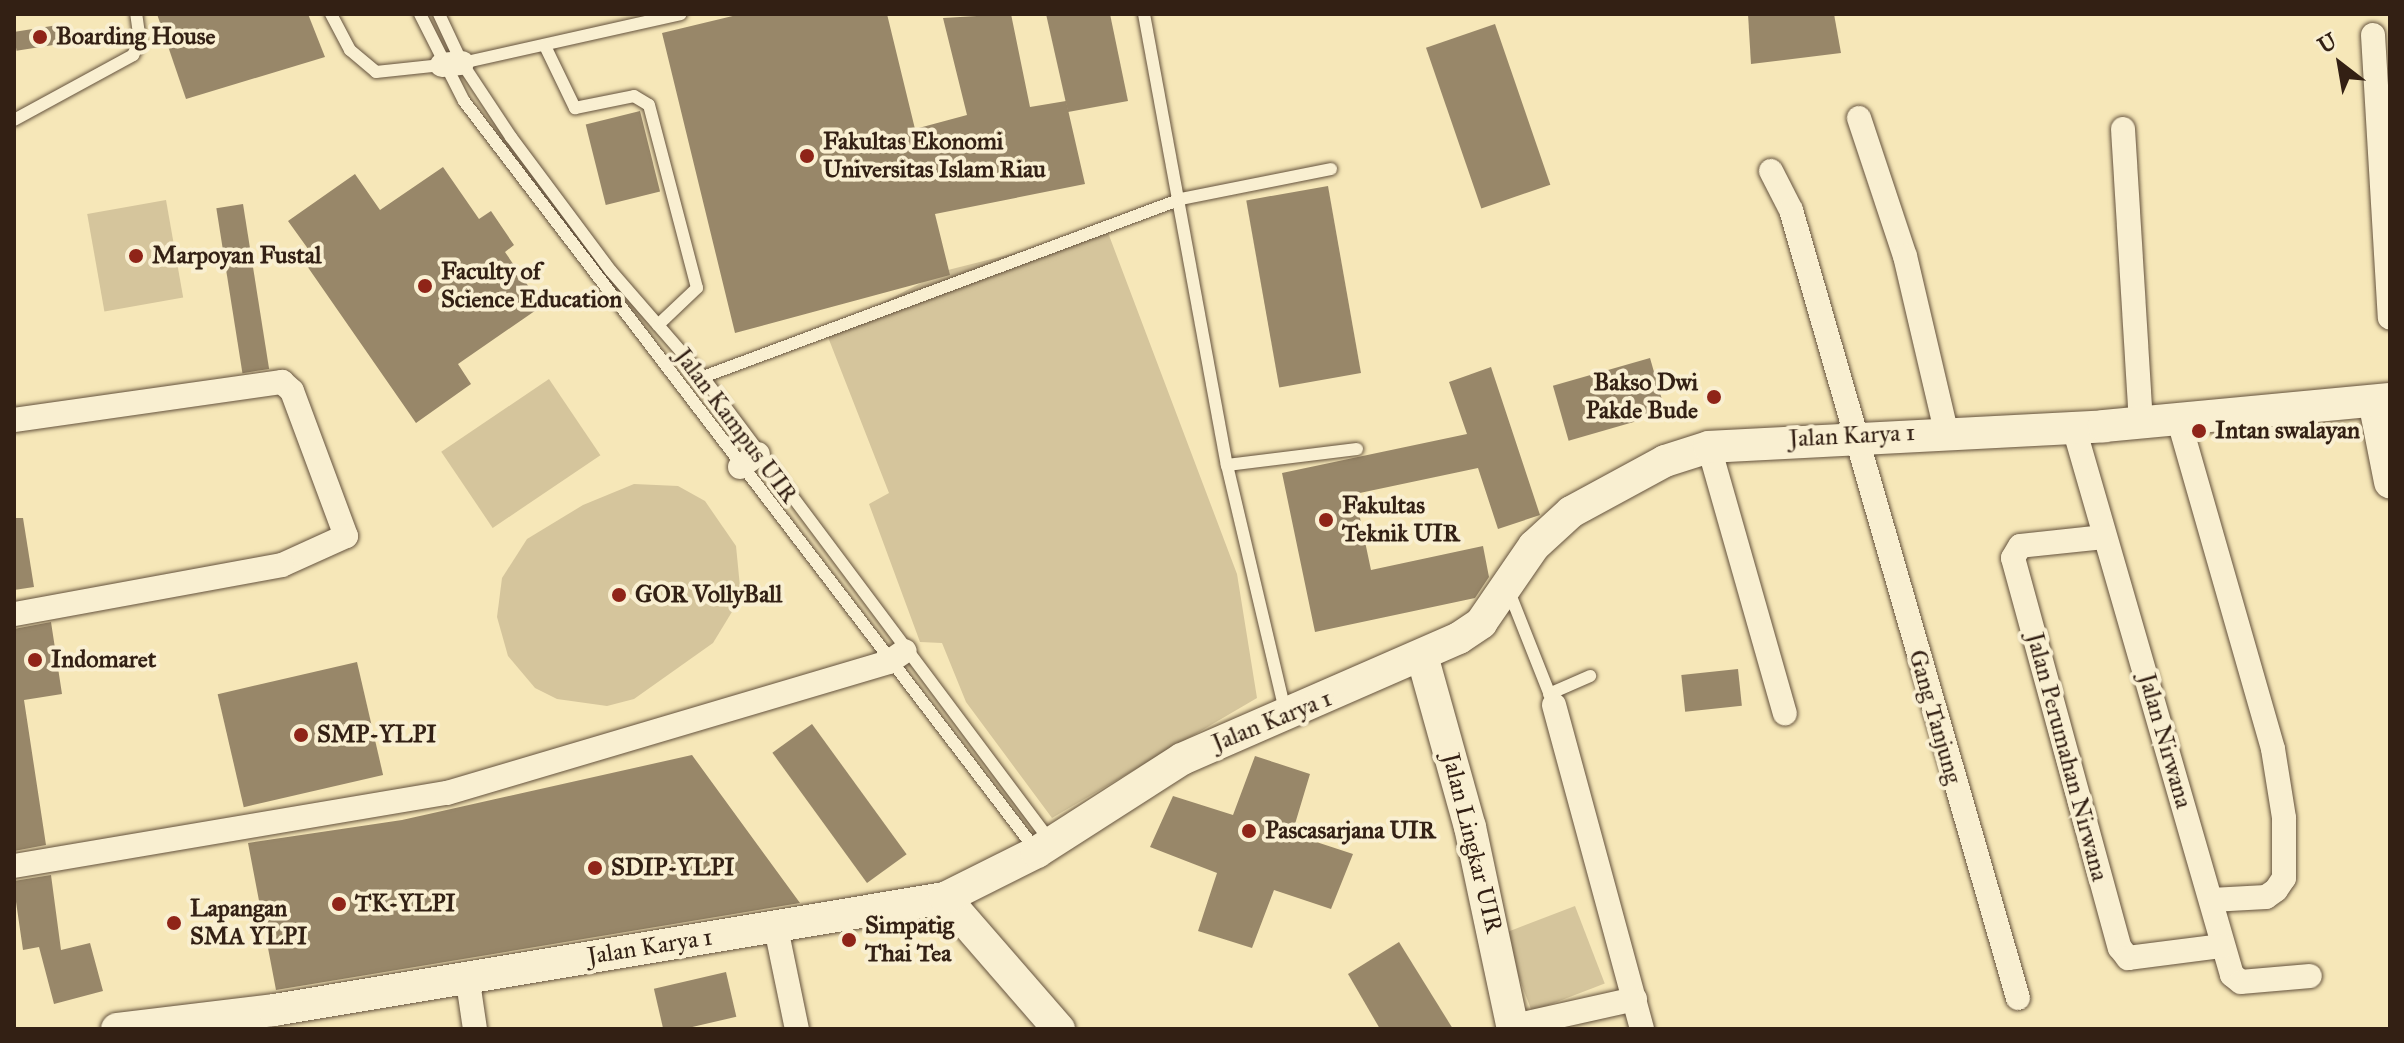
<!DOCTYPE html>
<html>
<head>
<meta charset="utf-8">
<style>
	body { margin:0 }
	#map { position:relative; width:2404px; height:1043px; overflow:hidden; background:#f6e7b8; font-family:"IM FELL Great Primer",serif }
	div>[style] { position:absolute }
	.green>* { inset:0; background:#d5c59c; transform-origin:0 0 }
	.building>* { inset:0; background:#988769; transform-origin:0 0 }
	.roads { filter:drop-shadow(0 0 2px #64523d) drop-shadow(0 0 2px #64523d) }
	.lane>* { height:12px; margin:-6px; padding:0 6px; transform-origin:6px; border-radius:6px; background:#f9efd1 }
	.street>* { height:24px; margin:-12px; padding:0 12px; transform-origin:12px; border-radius:12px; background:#f9efd1 }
	.secondary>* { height:32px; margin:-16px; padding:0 16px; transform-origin:16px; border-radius:16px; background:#f9efd1 }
	.dots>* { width:22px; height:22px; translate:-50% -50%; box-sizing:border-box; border:4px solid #f9efd1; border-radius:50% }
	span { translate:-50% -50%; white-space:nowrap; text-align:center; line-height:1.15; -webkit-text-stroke:8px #f9efd1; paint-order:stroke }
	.poi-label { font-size:24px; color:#332014; font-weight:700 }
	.left { translate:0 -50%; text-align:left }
	.right { translate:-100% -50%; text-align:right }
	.street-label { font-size:24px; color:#332014 }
	.frame { position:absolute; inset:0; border:16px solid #332014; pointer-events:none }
	.north { position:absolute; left:2300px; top:24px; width:80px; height:80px; -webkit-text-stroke:6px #f9efd1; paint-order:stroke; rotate:329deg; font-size:22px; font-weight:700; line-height:32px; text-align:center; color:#332014 }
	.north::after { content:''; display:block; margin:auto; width:28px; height:36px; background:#332014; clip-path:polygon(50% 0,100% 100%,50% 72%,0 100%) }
</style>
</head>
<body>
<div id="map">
	<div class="green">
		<div style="left:166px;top:200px;width:99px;height:80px;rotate:80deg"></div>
		<div style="clip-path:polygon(1107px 230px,1237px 574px,1257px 698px,1052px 818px,966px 702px,942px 643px,920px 642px,869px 504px,889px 493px,826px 332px,944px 271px)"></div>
		<div style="left:549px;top:379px;width:92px;height:130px;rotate:56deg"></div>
		<div style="clip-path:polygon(634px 484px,678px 486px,705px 501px,736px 546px,741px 597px,713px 643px,634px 699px,607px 706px,557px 699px,535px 688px,508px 656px,497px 617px,502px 578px,527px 539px,583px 505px)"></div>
		<div style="left:1575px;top:906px;width:83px;height:78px;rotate:69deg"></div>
	</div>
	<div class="building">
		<div style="clip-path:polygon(157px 14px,308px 14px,325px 57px,186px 99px)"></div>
		<div style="clip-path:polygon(741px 14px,887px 14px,915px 129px,967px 115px,943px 18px,1011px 14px,1030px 107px,1066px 101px,1085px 184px,935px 214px,950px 275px,735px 333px,662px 33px)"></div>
		<div style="clip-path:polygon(1046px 14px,1110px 14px,1128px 101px,1068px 112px)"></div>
		<div style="clip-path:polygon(1748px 14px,1834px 14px,1841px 53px,1751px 64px)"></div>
		<div style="left:1495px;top:24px;width:170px;height:73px;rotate:71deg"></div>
		<div style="left:58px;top:25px;width:19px;height:45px;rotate:81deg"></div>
		<div style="left:640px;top:111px;width:83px;height:56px;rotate:76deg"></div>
		<div style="clip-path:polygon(443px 167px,479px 219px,491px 211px,514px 245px,505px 252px,542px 306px,458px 364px,471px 384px,416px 423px,307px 266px,316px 260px,288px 221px,355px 174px,380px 210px)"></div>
		<div style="left:1328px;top:186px;width:190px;height:83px;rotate:80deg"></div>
		<div style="left:243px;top:204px;width:167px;height:27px;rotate:81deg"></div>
		<div style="left:1650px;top:358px;width:57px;height:101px;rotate:74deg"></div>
		<div style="clip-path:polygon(1491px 367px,1540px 515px,1498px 529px,1478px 468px,1355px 494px,1371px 570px,1483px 546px,1489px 577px,1475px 598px,1315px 632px,1282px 473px,1467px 434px,1449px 382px)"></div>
		<div style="clip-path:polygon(14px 518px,23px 518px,34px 587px,14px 590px)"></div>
		<div style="clip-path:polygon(51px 622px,62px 694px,24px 700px,46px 845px,14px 851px,14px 629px)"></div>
		<div style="left:357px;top:662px;width:116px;height:143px;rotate:77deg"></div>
		<div style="left:1738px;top:669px;width:37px;height:57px;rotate:84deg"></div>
		<div style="left:812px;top:724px;width:161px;height:49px;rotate:54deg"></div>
		<div style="clip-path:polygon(692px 755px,800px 903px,276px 990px,248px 843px,402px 820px)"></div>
		<div style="clip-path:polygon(1255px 756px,1310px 774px,1292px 834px,1353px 854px,1331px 909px,1274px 890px,1252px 948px,1198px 931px,1217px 873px,1150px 847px,1173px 796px,1233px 815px)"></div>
		<div style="clip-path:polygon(51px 875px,61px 950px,90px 943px,103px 991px,54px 1004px,39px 947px,23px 950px,14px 888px,14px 881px)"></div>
		<div style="clip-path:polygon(1399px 942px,1453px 1029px,1380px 1029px,1348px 974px)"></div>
		<div style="left:726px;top:972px;width:46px;height:74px;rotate:77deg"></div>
	</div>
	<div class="roads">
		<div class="lane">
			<div style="left:331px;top:14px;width:41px;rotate:62.2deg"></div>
			<div style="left:350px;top:50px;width:34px;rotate:40deg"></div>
			<div style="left:376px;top:72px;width:66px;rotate:-6.1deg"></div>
			<div style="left:420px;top:14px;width:97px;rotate:63.2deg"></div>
			<div style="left:464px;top:101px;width:941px;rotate:52.64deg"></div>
			<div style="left:439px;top:14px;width:54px;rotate:64.9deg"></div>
			<div style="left:462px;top:63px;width:89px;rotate:56.5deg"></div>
			<div style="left:511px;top:137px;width:167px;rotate:53.3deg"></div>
			<div style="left:611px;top:271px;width:140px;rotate:49deg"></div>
			<div style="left:703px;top:377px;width:581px;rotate:53.19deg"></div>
			<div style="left:1144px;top:14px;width:459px;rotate:79.6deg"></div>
			<div style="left:1227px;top:465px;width:253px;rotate:76.7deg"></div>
			<div style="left:546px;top:48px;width:67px;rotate:64.2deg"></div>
			<div style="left:575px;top:108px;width:60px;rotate:-11.5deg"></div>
			<div style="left:634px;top:96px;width:17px;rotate:31deg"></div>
			<div style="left:649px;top:105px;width:189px;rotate:75.3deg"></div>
			<div style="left:697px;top:288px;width:54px;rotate:136.5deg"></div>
			<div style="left:462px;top:63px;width:224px;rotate:-12.6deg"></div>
			<div style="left:14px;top:120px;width:136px;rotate:-28.6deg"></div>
			<div style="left:133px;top:55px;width:16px;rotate:-63deg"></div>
			<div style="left:140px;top:41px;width:27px;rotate:-98deg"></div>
			<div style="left:703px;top:377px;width:510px;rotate:-20.42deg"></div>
			<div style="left:1181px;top:199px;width:153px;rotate:-11.3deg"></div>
			<div style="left:1227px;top:465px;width:131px;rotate:-7deg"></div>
			<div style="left:1508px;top:589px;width:125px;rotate:68.4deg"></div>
			<div style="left:1549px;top:694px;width:45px;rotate:-23.7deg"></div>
		</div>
		<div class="street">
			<div style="left:2373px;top:35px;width:283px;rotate:86.6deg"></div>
			<div style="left:442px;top:65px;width:20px;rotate:-6deg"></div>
			<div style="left:1859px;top:118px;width:145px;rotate:71.6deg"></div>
			<div style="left:1905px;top:256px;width:180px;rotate:76.8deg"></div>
			<div style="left:2123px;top:129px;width:295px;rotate:86.5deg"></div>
			<div style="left:1771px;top:171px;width:44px;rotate:62.9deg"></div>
			<div style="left:1791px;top:210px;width:820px;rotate:73.93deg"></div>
			<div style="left:14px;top:420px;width:271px;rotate:-8.1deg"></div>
			<div style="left:282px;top:382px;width:13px;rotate:42deg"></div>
			<div style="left:292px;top:391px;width:155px;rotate:69.6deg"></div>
			<div style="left:346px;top:536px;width:70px;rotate:155.6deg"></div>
			<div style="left:282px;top:565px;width:272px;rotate:169.6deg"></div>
			<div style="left:2179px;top:421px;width:341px;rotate:74deg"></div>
			<div style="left:2273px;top:749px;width:70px;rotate:80.9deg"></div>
			<div style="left:2284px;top:818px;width:60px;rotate:90deg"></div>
			<div style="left:2284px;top:878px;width:14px;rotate:124deg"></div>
			<div style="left:2276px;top:890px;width:12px;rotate:145deg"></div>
			<div style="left:2266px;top:897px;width:55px;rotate:176.9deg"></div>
			<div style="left:2074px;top:428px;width:569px;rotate:73.89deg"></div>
			<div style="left:2232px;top:975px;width:11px;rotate:38deg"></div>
			<div style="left:2241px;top:982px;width:69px;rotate:-5deg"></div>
			<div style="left:1709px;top:447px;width:277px;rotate:74.1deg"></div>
			<div style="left:740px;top:467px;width:22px;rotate:-36deg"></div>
			<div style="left:2104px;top:537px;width:84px;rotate:173.9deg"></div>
			<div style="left:2020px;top:546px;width:14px;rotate:120deg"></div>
			<div style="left:2013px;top:558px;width:404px;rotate:74.7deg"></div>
			<div style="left:2120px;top:948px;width:13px;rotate:51deg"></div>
			<div style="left:2128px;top:958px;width:95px;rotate:-7.3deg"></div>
			<div style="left:1554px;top:705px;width:336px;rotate:74.8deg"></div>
			<div style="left:14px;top:866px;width:439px;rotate:-9.6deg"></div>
			<div style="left:447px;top:793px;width:461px;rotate:-16.5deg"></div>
			<div style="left:889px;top:662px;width:19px;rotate:-35deg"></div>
			<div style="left:776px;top:928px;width:103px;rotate:78.3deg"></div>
			<div style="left:467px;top:975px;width:55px;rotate:81.6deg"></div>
			<div style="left:1514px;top:1026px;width:124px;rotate:-12.6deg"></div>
		</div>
		<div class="secondary">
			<div style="left:2374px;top:401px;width:83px;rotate:78.8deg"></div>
			<div style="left:1423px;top:659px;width:174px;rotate:74.4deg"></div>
			<div style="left:1470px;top:827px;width:207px;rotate:78deg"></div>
			<div style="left:945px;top:898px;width:174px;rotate:49deg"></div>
			<div style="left:117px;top:1029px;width:158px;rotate:-6.9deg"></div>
			<div style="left:274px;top:1010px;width:680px;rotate:-9.48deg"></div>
			<div style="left:945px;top:898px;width:103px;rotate:-26.6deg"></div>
			<div style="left:1037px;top:852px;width:172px;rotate:-32.7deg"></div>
			<div style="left:1182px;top:759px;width:302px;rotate:-23.6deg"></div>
			<div style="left:1459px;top:638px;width:27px;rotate:-34deg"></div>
			<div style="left:1481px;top:623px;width:93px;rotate:-55.5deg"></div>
			<div style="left:1534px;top:546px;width:50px;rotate:-42.6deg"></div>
			<div style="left:1571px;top:512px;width:107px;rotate:-28.5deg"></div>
			<div style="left:1665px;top:461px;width:46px;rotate:-17.7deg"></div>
			<div style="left:1709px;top:447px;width:396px;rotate:-3deg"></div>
			<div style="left:2104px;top:426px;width:287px;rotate:-5.4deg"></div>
		</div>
	</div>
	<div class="dots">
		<div style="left:40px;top:37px;background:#8f2418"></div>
		<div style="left:807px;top:156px;background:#8f2418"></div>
		<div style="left:136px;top:256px;background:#8f2418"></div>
		<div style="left:425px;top:286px;background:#8f2418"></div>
		<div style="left:1714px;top:397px;background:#8f2418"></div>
		<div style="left:2199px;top:431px;background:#8f2418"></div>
		<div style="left:1326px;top:520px;background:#8f2418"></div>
		<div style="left:619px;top:595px;background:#8f2418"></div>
		<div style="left:35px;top:660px;background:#8f2418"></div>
		<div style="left:301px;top:735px;background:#8f2418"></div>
		<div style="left:1249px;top:831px;background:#8f2418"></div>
		<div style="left:595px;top:868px;background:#8f2418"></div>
		<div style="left:339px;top:904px;background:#8f2418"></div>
		<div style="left:174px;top:923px;background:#8f2418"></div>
		<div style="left:849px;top:940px;background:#8f2418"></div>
	</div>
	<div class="poi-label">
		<span class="left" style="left:56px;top:37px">Boarding House</span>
		<span class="left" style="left:823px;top:156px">Fakultas Ekonomi<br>Universitas Islam Riau</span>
		<span class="left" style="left:152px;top:256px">Marpoyan Fustal</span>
		<span class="left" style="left:441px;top:286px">Faculty of<br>Science Education</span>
		<span class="right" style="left:1698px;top:397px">Bakso Dwi<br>Pakde Bude</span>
		<span class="left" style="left:2215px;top:431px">Intan swalayan</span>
		<span class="left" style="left:1342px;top:520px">Fakultas<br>Teknik UIR</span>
		<span class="left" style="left:635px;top:595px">GOR VollyBall</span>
		<span class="left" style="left:51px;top:660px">Indomaret</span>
		<span class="left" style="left:317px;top:735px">SMP-YLPI</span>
		<span class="left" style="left:1265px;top:831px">Pascasarjana UIR</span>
		<span class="left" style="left:611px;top:868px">SDIP-YLPI</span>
		<span class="left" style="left:355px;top:904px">TK-YLPI</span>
		<span class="left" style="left:190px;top:923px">Lapangan<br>SMA YLPI</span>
		<span class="left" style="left:865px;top:940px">Simpatig<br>Thai Tea</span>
	</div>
	<div class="street-label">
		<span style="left:736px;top:426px;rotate:53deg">Jalan Kampus UIR</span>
		<span style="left:1852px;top:436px;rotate:-3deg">Jalan Karya 1</span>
		<span style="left:1935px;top:717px;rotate:74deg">Gang Tanjung</span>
		<span style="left:1272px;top:721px;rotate:-22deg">Jalan Karya 1</span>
		<span style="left:2165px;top:741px;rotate:74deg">Jalan Nirwana</span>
		<span style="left:2067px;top:757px;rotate:75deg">Jalan Perumahan Nirwana</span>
		<span style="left:1472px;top:843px;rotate:76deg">Jalan Lingkar UIR</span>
		<span style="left:650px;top:947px;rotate:-9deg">Jalan Karya 1</span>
	</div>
	<div class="frame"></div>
	<div class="north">U</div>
</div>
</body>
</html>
